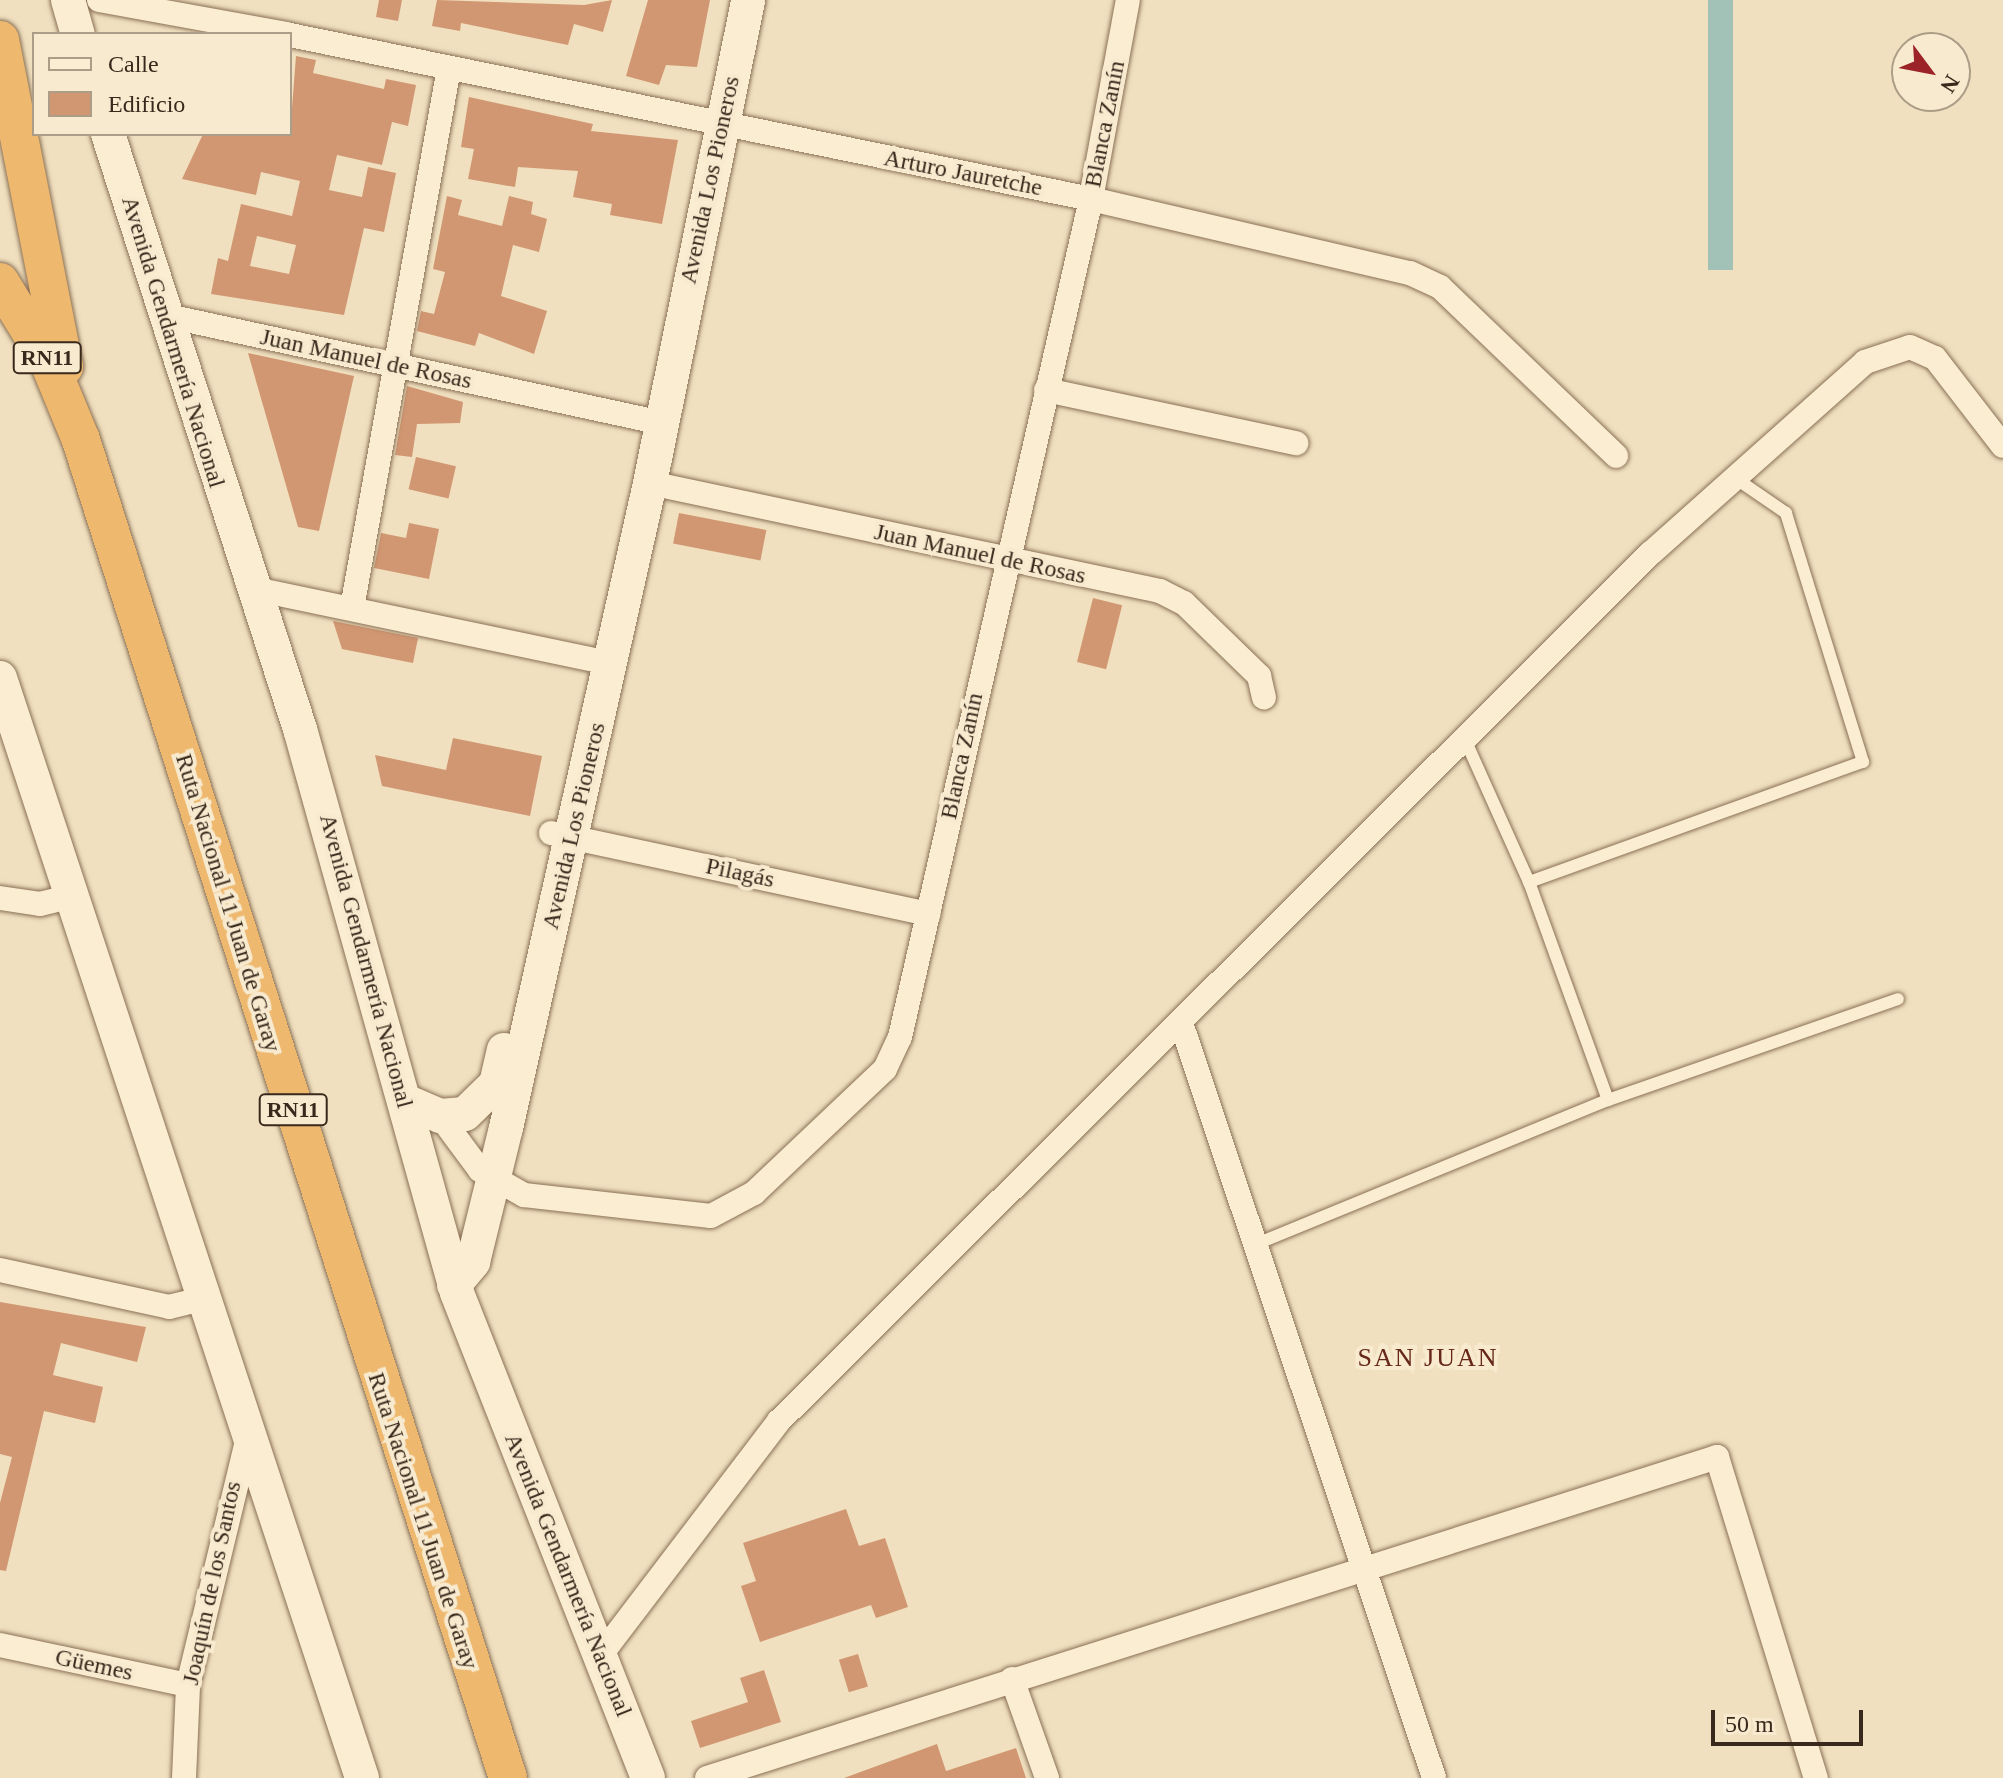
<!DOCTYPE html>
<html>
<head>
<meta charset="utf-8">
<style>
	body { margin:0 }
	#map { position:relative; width:2003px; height:1778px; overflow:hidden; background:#f0e0bf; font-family:Georgia,serif }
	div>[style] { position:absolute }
	.water>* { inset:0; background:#a2c2b7; transform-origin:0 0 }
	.building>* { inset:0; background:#d19772; transform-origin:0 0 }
	.roads { filter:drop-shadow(0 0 2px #8a7056) drop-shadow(0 0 2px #8a7056) }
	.service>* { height:12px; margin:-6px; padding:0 6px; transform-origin:6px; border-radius:6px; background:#fbedd2 }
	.minor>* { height:24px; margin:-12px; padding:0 12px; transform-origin:12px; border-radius:12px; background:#fbedd2 }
	.secondary>* { height:34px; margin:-17px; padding:0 17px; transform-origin:17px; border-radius:17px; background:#fbedd2 }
	.trunk>* { height:38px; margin:-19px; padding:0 19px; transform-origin:19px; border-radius:19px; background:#eeb86e }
	span { translate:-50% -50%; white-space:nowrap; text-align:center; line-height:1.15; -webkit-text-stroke:8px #f7eacf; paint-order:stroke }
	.shield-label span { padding:2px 6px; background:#f7eacf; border:2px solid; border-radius:6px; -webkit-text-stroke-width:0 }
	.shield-label { font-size:22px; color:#38291c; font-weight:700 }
	.street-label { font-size:24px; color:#38291c }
	.neighbourhood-label { font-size:26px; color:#672719; letter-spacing:2px }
	.legend { position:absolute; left:32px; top:32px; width:260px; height:104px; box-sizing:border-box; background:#f7eacf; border:2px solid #ab9d87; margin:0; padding:10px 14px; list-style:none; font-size:24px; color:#38291c }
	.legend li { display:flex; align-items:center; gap:16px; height:40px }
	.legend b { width:40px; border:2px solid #ab9d87 }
	.north { position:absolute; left:1891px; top:32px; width:80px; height:80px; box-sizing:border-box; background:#f7eacf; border:2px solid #ab9d87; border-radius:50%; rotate:122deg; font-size:22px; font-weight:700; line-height:32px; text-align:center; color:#38291c }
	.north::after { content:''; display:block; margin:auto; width:28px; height:36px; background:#9c2327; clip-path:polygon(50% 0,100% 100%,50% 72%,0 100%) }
	.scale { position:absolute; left:1711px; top:1710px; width:152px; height:36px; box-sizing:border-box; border:4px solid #38291c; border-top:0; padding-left:10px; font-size:24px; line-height:28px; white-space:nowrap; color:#38291c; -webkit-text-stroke:6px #f7eacf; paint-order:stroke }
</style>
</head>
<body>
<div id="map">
	<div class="water">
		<div style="left:1708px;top:0;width:25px;height:270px"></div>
	</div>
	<div class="building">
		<div style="clip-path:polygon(379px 0,402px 0,398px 21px,376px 17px)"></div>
		<div style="clip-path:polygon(437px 0,584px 5px,612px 0,603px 32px,574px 24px,568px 45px,461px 23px,460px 31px,432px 26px)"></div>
		<div style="clip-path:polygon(648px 0,710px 0,697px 67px,666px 65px,659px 85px,626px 76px)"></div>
		<div style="clip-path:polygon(evenodd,296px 56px,316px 60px,313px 73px,384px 89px,386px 79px,416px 85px,408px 126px,392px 122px,382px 165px,337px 155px,329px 190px,362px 197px,368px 167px,396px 173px,384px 232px,364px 228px,344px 315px,211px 294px,218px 258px,228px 261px,241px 204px,292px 216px,300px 181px,261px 172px,256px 195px,182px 179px,203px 134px,290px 134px,296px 56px,257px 236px,296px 245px,289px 274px,250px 266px,257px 236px)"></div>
		<div style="clip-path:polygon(469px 97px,593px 124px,591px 131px,678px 140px,662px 224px,610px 215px,612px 204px,573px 197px,578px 171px,518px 167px,515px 187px,468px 179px,474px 149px,461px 147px)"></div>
		<div style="clip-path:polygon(447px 196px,462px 200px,458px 215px,502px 226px,509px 196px,533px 202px,531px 214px,547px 219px,539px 252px,513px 245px,501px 296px,547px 311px,534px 354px,479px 333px,475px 346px,417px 331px,421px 311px,434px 314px,445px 272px,433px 269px)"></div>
		<div style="clip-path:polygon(248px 353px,354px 376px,319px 531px,298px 527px)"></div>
		<div style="clip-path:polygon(407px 386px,463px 402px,460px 423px,417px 424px,412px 457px,395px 455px)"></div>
		<div style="left:416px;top:457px;width:41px;height:33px;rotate:13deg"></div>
		<div style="left:679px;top:513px;width:89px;height:31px;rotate:11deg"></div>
		<div style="clip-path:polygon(409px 523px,439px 529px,429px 579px,374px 568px,381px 533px,406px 538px)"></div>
		<div style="left:1093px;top:598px;width:30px;height:66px;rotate:14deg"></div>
		<div style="clip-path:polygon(333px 621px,418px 638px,413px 663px,342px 649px)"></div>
		<div style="clip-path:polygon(453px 738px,542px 756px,530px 816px,382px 786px,375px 755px,446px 770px)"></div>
		<div style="clip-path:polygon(0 1302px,146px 1327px,137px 1362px,61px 1343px,53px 1375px,103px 1387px,95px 1423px,44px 1411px,6px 1571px,0 1570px,0 1503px,12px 1457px,0 1454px)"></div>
		<div style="clip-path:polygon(846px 1509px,859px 1546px,885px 1538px,908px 1607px,876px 1618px,871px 1605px,760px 1642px,741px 1586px,756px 1581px,743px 1543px)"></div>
		<div style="left:858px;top:1654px;width:34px;height:20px;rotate:73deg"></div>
		<div style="clip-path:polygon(764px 1670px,781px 1722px,700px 1748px,691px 1721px,748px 1702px,740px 1678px)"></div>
		<div style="clip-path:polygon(937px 1744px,946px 1771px,1016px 1748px,1026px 1778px,844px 1778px)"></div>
	</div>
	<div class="roads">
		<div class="service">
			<div style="left:1529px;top:882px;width:355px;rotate:-19.8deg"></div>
			<div style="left:1863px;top:762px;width:261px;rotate:-107.2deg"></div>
			<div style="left:1786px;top:513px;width:62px;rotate:-145.5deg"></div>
			<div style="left:1608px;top:1100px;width:307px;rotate:-19.2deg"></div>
			<div style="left:1254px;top:1245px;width:383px;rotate:-22.3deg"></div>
			<div style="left:1608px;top:1100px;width:232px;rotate:-109.9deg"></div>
			<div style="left:1529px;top:882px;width:154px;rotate:-114.2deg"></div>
		</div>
		<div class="minor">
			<div style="left:99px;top:0;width:191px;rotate:10.3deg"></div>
			<div style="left:290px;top:35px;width:818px;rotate:11.57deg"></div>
			<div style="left:1091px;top:199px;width:327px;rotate:13.1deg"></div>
			<div style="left:1410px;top:273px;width:33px;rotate:25deg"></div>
			<div style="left:1440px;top:287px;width:244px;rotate:43.8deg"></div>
			<div style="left:163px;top:315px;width:511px;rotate:12.21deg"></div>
			<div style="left:1046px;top:390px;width:256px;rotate:12deg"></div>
			<div style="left:650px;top:483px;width:521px;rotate:11.96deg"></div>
			<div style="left:1160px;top:591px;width:27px;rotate:27deg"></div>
			<div style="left:1184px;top:603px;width:105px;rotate:44.2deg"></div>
			<div style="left:1259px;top:676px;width:22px;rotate:77deg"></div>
			<div style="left:250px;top:588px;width:368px;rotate:11.8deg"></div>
			<div style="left:352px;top:608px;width:549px;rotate:-79.82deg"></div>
			<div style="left:551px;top:833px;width:386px;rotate:12.1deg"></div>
			<div style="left:0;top:898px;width:40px;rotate:8.5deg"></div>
			<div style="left:40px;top:904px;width:34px;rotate:-14deg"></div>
			<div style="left:1182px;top:1026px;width:793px;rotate:71.47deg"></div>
			<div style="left:440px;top:1116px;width:67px;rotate:53.5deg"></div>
			<div style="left:480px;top:1170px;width:51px;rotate:29.6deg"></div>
			<div style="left:524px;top:1195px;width:188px;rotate:6.4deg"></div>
			<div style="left:711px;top:1216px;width:49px;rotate:-28.1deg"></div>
			<div style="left:754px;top:1193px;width:180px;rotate:-43.4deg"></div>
			<div style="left:885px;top:1069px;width:35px;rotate:-65deg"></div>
			<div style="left:900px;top:1037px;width:859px;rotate:-77.16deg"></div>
			<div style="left:1091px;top:199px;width:202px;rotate:-79.5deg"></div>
			<div style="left:0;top:1270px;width:173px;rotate:12.3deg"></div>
			<div style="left:169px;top:1307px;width:34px;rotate:-14deg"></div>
			<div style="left:0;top:1645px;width:192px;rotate:12deg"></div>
			<div style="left:603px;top:1652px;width:290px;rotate:-52.7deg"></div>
			<div style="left:779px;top:1421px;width:1230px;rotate:-44.87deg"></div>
			<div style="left:1651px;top:553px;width:287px;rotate:-41.7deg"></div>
			<div style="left:1865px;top:362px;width:47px;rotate:-18.4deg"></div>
			<div style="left:1910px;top:347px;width:27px;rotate:24deg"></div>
			<div style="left:1935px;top:358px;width:111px;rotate:52.3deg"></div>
			<div style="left:1012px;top:1679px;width:105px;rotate:70.5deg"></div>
			<div style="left:184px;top:1778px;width:93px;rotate:-87.5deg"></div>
			<div style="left:188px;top:1685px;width:255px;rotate:-76.4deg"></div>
			<div style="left:707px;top:1778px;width:1060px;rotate:-17.63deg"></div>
			<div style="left:1717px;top:1457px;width:336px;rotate:72.9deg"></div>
		</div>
		<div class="secondary">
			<div style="left:68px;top:0;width:35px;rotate:74deg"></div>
			<div style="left:108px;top:134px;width:625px;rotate:72.12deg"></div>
			<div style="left:300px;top:729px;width:585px;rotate:74.44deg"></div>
			<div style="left:457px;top:1293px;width:521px;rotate:68.5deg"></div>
			<div style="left:0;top:678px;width:1158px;rotate:71.78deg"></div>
			<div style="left:405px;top:1101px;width:38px;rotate:23deg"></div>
			<div style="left:440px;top:1116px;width:25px;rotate:-5deg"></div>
			<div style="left:465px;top:1114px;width:43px;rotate:-44.1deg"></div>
			<div style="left:496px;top:1084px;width:35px;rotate:-77deg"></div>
			<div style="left:454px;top:1285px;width:30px;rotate:-50deg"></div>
			<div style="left:473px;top:1262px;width:138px;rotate:-76.2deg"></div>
			<div style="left:506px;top:1128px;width:661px;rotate:-77.41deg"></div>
			<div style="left:650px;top:483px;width:493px;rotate:-78.5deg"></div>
		</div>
		<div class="trunk">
			<div style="left:0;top:40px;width:333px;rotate:78.9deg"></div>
			<div style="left:0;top:282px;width:92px;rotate:58.4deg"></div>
			<div style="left:48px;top:360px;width:87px;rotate:67.6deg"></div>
			<div style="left:81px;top:440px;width:1404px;rotate:72.3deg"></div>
		</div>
	</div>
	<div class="shield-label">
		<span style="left:47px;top:358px">RN11</span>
		<span style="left:293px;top:1110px">RN11</span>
	</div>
	<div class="street-label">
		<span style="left:1105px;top:124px;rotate:-79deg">Blanca Zanín</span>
		<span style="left:963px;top:173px;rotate:11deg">Arturo Jauretche</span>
		<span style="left:710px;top:180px;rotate:-78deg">Avenida Los Pioneros</span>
		<span style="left:173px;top:342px;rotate:73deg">Avenida Gendarmería Nacional</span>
		<span style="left:366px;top:359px;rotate:12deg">Juan Manuel de Rosas</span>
		<span style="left:980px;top:554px;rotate:12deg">Juan Manuel de Rosas</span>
		<span style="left:962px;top:756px;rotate:-78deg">Blanca Zanín</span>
		<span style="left:574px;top:826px;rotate:-77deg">Avenida Los Pioneros</span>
		<span style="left:740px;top:873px;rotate:12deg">Pilagás</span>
		<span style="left:228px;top:903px;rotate:73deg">Ruta Nacional 11 Juan de Garay</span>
		<span style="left:366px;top:961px;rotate:75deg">Avenida Gendarmería Nacional</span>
		<span style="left:423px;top:1521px;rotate:72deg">Ruta Nacional 11 Juan de Garay</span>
		<span style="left:568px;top:1575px;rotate:68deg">Avenida Gendarmería Nacional</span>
		<span style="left:212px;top:1583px;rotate:-78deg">Joaquín de los Santos</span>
		<span style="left:94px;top:1665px;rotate:12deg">Güemes</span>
	</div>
	<div class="neighbourhood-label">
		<span style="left:1428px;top:1358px">SAN JUAN</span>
	</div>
	<ul class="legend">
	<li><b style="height:10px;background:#fbedd2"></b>Calle</li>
	<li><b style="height:22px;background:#d19772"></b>Edificio</li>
	</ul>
	<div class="north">N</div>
	<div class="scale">50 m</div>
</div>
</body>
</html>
